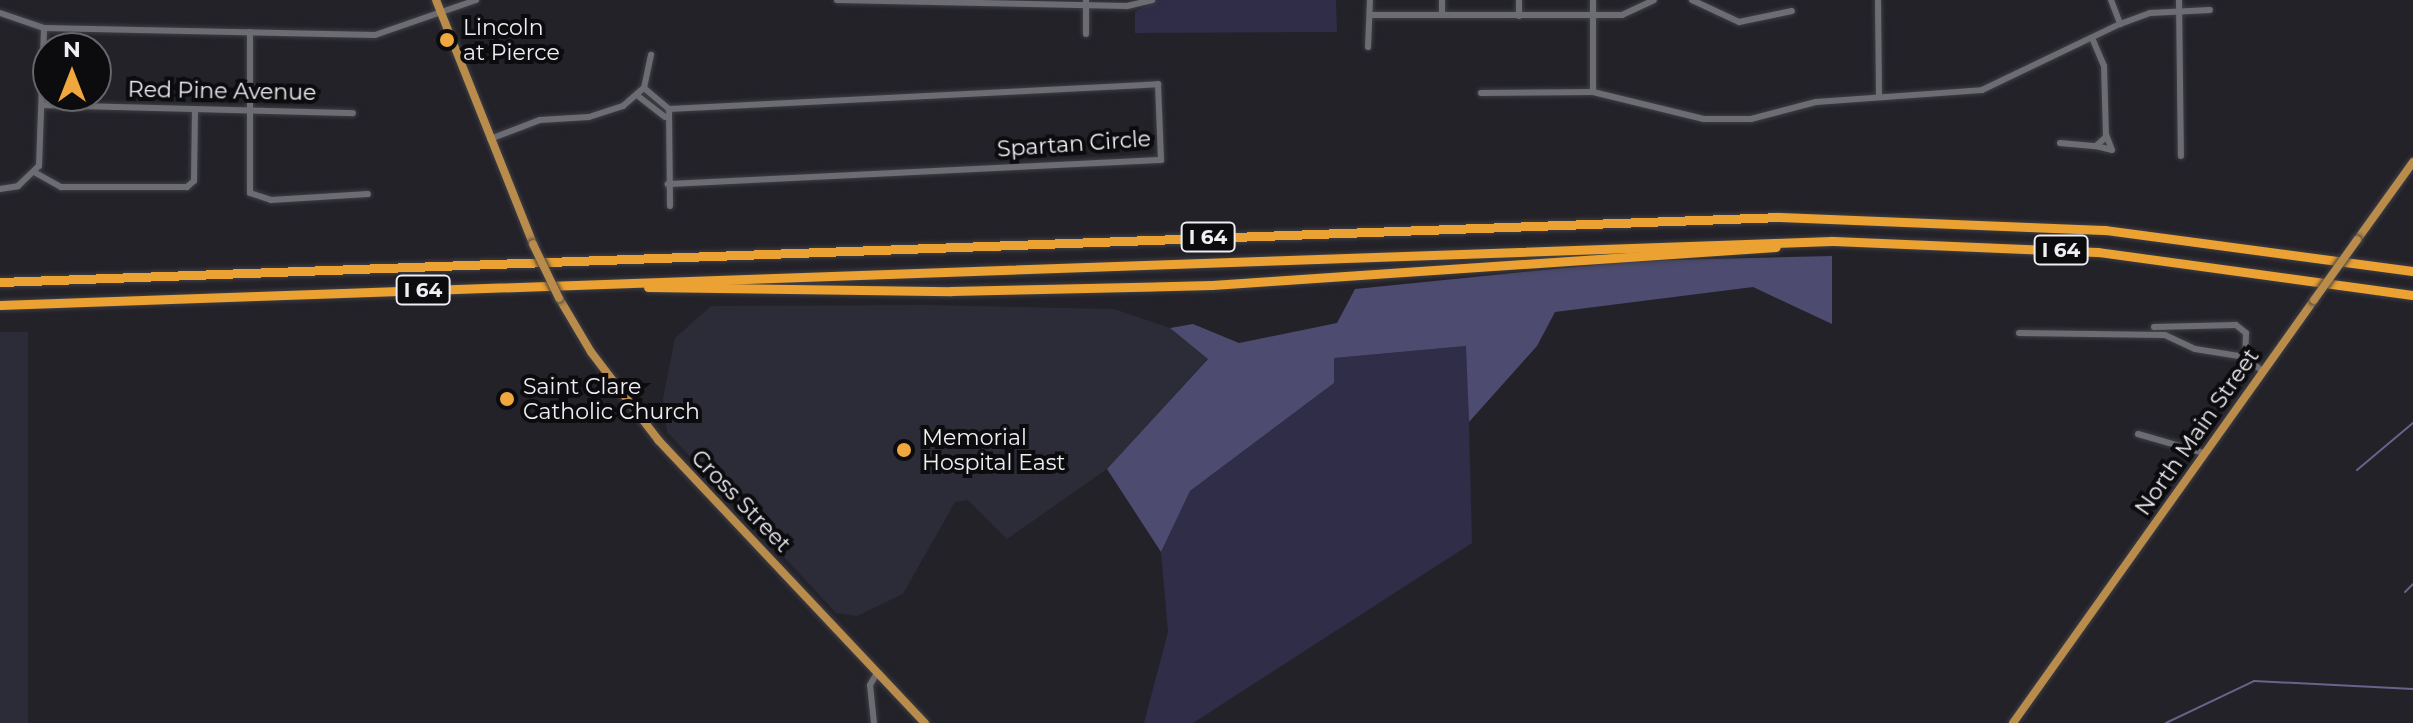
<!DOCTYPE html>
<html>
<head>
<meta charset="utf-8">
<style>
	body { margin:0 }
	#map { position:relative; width:2413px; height:723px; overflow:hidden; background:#232229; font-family:Montserrat,sans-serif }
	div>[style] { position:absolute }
	.built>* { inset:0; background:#2c2c38; transform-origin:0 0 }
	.green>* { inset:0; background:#2f2d47 }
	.forest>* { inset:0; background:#4d4b6f }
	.stream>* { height:2px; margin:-1px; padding:0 1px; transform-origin:1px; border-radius:1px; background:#66648a }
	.roads { filter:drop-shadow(0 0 2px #3e3e44) drop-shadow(0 0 2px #3e3e44) }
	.minor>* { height:6px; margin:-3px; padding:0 3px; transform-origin:3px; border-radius:3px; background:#6c6c73 }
	.major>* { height:8px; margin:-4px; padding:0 4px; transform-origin:4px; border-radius:4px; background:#b98c4c }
	.highway>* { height:9px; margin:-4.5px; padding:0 4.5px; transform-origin:4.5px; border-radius:4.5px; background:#eca232 }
	.bridges { filter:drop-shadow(0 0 2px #3e3e44) drop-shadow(0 0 2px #3e3e44) }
	.major-bridge>* { height:8px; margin:-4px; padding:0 4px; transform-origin:4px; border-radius:4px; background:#b98c4c }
	.dots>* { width:22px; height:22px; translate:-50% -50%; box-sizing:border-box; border:4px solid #0c0c0f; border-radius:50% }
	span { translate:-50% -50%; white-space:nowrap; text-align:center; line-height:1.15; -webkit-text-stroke:8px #0c0c0f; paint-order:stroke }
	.shield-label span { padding:2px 6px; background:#0c0c0f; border:2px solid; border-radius:6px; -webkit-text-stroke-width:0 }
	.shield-label { font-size:20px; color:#eeeef3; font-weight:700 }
	.poi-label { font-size:22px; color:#eeeef3 }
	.left { translate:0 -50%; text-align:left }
	.street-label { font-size:22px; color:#eeeef3 }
	.north { position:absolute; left:32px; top:32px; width:80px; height:80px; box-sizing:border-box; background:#0c0c0f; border:2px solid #66666a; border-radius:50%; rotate:0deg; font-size:22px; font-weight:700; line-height:32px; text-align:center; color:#eeeef3 }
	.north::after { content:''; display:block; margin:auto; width:28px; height:36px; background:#efa73e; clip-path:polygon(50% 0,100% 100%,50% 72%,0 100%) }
</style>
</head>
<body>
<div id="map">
	<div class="built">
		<div style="clip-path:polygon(928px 305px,1114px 309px,1170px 328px,1208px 358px,1107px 469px,1007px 539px,968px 500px,955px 502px,903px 594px,857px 616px,836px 613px,667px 432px,663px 399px,675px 338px,711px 306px)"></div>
		<div style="left:0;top:332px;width:28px;height:391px"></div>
	</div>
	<div class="green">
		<div style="clip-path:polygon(1157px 0,1336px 0,1337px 32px,1135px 33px,1135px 12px)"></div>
		<div style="clip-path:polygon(1467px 346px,1472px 543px,1193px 723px,1144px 723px,1168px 632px,1161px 552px,1190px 491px,1334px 383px,1334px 358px)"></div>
	</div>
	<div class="forest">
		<div style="clip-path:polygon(1832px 256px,1832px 324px,1753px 287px,1555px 312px,1537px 346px,1469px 422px,1466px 346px,1334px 358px,1334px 383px,1190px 491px,1161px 552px,1107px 469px,1208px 359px,1170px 328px,1193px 324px,1239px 343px,1337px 323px,1355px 289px,1634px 261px)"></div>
	</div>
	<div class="stream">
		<div style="left:2357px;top:470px;width:73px;rotate:-40deg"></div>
		<div style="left:2405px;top:592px;width:11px;rotate:-45deg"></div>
		<div style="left:2166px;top:723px;width:98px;rotate:-25.5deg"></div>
		<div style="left:2254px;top:681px;width:159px;rotate:2.9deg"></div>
	</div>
	<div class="roads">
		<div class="minor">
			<div style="left:837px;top:0;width:290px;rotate:1.2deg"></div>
			<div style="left:1127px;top:6px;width:26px;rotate:-13deg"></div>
			<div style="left:1086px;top:0;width:34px;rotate:90deg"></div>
			<div style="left:1519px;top:0;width:16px;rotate:90deg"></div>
			<div style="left:1692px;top:0;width:52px;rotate:25.1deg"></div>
			<div style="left:1739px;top:22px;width:54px;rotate:-11.7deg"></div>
			<div style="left:1878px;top:0;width:96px;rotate:89.4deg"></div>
			<div style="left:2111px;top:0;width:26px;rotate:69deg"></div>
			<div style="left:2179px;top:0;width:156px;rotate:89.3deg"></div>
			<div style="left:0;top:13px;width:46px;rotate:18.8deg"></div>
			<div style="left:44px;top:28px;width:331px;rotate:1.2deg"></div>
			<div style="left:375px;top:35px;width:107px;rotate:-19.1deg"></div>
			<div style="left:1370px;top:15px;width:252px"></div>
			<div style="left:1622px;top:15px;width:35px;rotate:-25deg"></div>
			<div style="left:1442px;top:15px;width:15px;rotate:-90deg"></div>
			<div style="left:250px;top:32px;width:161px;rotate:90deg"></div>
			<div style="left:250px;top:193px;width:22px;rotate:18deg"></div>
			<div style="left:271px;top:200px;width:97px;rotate:-3.5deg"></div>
			<div style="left:1368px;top:47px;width:47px;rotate:-87.6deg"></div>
			<div style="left:644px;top:88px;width:33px;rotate:40deg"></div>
			<div style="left:669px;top:109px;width:490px;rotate:-2.9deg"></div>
			<div style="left:1158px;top:84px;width:76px;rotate:87.7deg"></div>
			<div style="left:1161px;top:160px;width:494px;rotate:177.2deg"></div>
			<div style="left:1593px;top:92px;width:92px;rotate:-90deg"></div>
			<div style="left:1481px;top:93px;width:112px;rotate:-0.5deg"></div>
			<div style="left:1593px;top:92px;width:114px;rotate:13.7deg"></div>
			<div style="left:1704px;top:119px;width:47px"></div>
			<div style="left:1751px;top:119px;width:67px;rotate:-14.7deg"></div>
			<div style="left:1816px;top:102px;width:166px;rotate:-4.1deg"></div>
			<div style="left:1982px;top:90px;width:153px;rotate:-25.6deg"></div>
			<div style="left:2120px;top:24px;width:32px;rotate:-20deg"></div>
			<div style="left:2150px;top:13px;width:60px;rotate:-2.9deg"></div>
			<div style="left:638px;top:96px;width:34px;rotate:38deg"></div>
			<div style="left:43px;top:105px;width:310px;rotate:1.5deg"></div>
			<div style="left:669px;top:109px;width:97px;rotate:89.4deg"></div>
			<div style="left:490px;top:139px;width:53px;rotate:-20.8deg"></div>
			<div style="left:540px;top:120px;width:49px;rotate:-3.5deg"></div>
			<div style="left:589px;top:117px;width:36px;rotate:-18deg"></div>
			<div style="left:623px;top:106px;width:28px;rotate:-41deg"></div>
			<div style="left:644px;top:88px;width:34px;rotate:-78deg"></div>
			<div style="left:2060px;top:143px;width:36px;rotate:5deg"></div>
			<div style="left:2096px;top:146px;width:13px;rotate:-42deg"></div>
			<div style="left:2106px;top:137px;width:71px;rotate:-91.6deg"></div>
			<div style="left:2104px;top:66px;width:30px;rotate:-113deg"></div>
			<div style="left:2096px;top:146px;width:16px;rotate:14deg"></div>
			<div style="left:2112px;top:150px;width:17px;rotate:-111deg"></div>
			<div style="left:34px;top:172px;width:31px;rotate:29deg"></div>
			<div style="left:61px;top:187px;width:126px"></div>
			<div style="left:187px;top:187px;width:9px;rotate:-41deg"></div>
			<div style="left:194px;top:181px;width:72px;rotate:-89.2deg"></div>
			<div style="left:0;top:189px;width:18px;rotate:-9deg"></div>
			<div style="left:18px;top:186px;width:29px;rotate:-44deg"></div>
			<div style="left:39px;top:166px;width:138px;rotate:-87.9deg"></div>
			<div style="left:2154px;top:327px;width:82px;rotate:-1.4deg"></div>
			<div style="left:2236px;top:325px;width:13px;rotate:39deg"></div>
			<div style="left:2246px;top:333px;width:24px;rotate:92deg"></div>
			<div style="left:2245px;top:357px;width:22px;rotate:39deg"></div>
			<div style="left:2019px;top:333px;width:146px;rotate:0.8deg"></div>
			<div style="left:2165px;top:335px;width:33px;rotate:25deg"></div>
			<div style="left:2195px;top:349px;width:51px;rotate:9.1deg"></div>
			<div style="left:2138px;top:434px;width:69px;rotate:16.1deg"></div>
			<div style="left:874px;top:723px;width:38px;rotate:-96deg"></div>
			<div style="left:870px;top:685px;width:14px;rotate:-60deg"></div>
		</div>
		<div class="major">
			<div style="left:436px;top:0;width:263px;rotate:68.3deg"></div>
			<div style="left:2357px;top:240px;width:96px;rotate:-54.3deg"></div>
			<div style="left:559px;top:298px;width:63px;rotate:59.3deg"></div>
			<div style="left:591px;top:352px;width:112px;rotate:52.6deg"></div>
			<div style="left:659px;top:441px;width:388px;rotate:46.7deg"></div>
			<div style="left:2013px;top:723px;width:519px;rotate:-54.56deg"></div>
		</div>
		<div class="highway">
			<div style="left:0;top:282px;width:1779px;rotate:-2.09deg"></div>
			<div style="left:1778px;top:217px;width:327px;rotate:2.3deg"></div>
			<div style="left:2105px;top:230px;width:311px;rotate:7.6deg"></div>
			<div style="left:648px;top:287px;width:303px;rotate:0.8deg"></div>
			<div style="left:951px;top:291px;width:261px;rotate:-1.3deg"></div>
			<div style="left:1212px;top:285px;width:565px;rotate:-3.85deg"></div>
			<div style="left:0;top:305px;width:1833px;rotate:-2deg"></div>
			<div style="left:1832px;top:241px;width:266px;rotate:2.4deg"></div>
			<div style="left:2098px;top:252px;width:318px;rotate:7.8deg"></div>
		</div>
	</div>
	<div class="bridges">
		<div class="major-bridge">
			<div style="left:533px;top:244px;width:60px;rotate:64.3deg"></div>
			<div style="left:2314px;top:300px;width:74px;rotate:-54.4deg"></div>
		</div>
	</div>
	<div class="dots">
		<div style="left:447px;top:40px;background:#efa73e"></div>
		<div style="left:507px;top:399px;background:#efa73e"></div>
		<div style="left:904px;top:450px;background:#efa73e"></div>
	</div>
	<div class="shield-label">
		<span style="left:1208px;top:237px">I 64</span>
		<span style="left:2061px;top:250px">I 64</span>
		<span style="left:423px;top:290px">I 64</span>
	</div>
	<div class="poi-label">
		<span class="left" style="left:463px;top:40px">Lincoln<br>at Pierce</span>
		<span class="left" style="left:523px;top:399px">Saint Clare<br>Catholic Church</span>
		<span class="left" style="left:922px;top:450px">Memorial<br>Hospital East</span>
	</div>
	<div class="street-label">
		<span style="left:222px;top:91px;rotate:1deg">Red Pine Avenue</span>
		<span style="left:1074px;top:144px;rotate:-4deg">Spartan Circle</span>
		<span style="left:2197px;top:432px;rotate:-55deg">North Main Street</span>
		<span style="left:741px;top:501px;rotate:46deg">Cross Street</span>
	</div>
	<div class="north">N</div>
</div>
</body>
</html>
